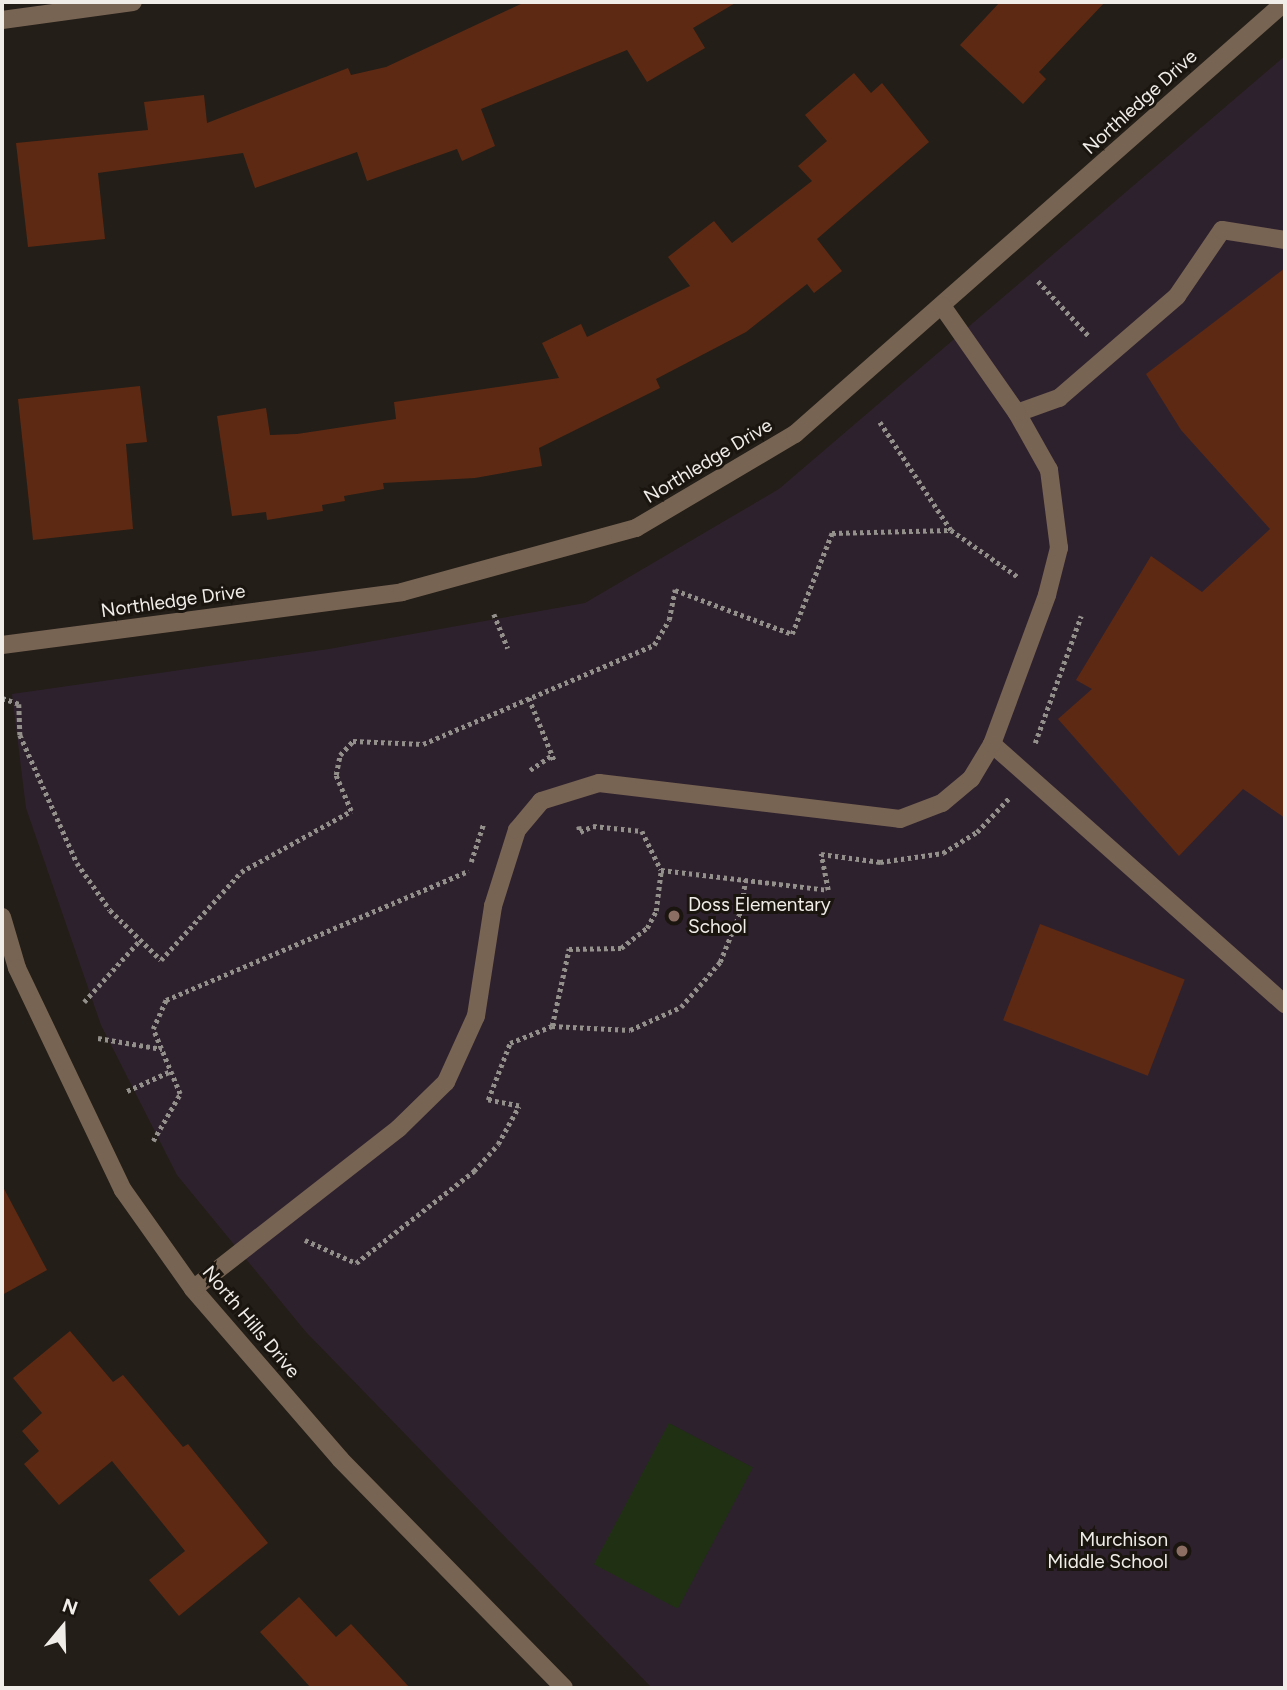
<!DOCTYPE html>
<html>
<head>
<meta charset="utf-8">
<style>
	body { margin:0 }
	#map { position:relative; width:1287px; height:1690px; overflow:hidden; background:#231e18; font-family:Figtree,sans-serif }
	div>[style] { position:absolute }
	.education>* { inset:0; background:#2e212e }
	.green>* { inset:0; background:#1f3013; transform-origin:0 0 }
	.building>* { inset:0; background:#5d2913; transform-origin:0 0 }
	.path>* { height:4.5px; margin-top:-2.25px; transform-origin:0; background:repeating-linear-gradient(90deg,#938f8a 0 3.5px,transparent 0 7px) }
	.minor>* { height:18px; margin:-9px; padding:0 9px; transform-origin:9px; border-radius:9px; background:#786453 }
	.dots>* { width:19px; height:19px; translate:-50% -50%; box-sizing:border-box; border:4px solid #1a150f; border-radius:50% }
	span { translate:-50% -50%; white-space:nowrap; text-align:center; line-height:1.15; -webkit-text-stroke:6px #1a150f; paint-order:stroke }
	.street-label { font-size:19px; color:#f0ece8 }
	.poi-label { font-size:19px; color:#f0ece8 }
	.left { translate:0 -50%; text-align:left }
	.right { translate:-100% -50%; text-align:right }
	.frame { position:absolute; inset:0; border:4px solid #f0ece8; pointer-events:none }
	.north { position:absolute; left:28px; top:1592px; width:70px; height:70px; -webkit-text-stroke:5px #1a150f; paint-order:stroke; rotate:19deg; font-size:19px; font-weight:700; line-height:28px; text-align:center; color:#f0ece8 }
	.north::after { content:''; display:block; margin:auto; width:24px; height:32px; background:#f0ece8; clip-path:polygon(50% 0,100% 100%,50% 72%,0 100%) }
</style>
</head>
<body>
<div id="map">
	<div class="education">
		<div style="clip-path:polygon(1285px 56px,1285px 1688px,652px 1688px,306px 1332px,177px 1175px,101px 1025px,26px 808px,12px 694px,329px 649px,585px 603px,779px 489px)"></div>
	</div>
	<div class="green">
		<div style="left:669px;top:1423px;width:95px;height:160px;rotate:28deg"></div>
	</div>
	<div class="building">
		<div style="clip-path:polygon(525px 2px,737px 2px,693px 28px,705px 48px,647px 82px,627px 50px,481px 109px,495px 146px,462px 161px,457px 149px,367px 181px,357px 152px,255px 188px,243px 153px,98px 173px,105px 239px,28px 247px,16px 143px,148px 130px,144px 102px,204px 95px,207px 123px,348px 68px,351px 75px,386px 67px)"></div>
		<div style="clip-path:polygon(1000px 2px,1105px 2px,1039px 72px,1046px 79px,1023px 104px,960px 45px)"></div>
		<div style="clip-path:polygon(854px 73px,871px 93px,882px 83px,929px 142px,817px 239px,842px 271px,814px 293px,807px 284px,746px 332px,656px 379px,660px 388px,539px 448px,542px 466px,475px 478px,383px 483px,384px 489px,344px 496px,345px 501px,322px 505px,323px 511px,267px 520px,266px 512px,232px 516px,217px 416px,266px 408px,270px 435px,297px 434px,396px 419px,394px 402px,559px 378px,542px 343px,581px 324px,587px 337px,690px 286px,668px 257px,714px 221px,732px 243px,812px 181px,798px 166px,827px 141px,805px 115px)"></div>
		<div style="clip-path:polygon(1285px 268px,1285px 818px,1243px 789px,1179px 856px,1058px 719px,1092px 689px,1076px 680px,1151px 556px,1202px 592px,1270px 529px,1181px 430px,1146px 374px)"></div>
		<div style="clip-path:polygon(140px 386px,147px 442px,126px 444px,133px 529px,33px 540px,18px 399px)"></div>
		<div style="left:1040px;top:924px;width:155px;height:103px;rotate:21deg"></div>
		<div style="clip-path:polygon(2px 1185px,47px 1270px,2px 1295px)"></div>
		<div style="clip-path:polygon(70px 1331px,113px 1382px,123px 1375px,183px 1447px,188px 1444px,268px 1543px,179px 1616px,149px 1580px,185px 1551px,112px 1461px,59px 1505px,24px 1464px,39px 1451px,22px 1431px,42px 1413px,13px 1378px)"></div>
		<div style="clip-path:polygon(299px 1597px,336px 1637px,351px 1624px,410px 1688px,311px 1688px,260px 1632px)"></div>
	</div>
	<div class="path">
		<div style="left:1038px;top:281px;width:74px;rotate:47.2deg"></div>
		<div style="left:880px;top:422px;width:129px;rotate:56.7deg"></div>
		<div style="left:951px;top:530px;width:82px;rotate:35deg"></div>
		<div style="left:494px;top:614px;width:37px;rotate:68deg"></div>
		<div style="left:2px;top:698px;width:18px;rotate:19deg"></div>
		<div style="left:19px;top:704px;width:31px;rotate:88deg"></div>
		<div style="left:20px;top:735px;width:140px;rotate:66deg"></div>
		<div style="left:77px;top:863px;width:57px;rotate:54.9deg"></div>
		<div style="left:110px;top:910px;width:71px;rotate:44.4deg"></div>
		<div style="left:161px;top:960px;width:119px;rotate:-47.7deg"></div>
		<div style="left:241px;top:872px;width:126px;rotate:-29deg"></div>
		<div style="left:351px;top:811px;width:39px;rotate:-113deg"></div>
		<div style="left:336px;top:775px;width:20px;rotate:-79deg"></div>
		<div style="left:340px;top:755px;width:19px;rotate:-47deg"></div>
		<div style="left:353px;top:741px;width:70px;rotate:2.5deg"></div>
		<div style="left:423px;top:744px;width:251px;rotate:-23.2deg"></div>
		<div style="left:654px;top:645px;width:29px;rotate:-59deg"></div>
		<div style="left:669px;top:620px;width:31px;rotate:-79deg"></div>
		<div style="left:675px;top:590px;width:125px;rotate:20.6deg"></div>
		<div style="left:792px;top:634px;width:109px;rotate:-68.4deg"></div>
		<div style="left:832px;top:533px;width:119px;rotate:-1.4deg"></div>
		<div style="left:529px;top:698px;width:69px;rotate:67.9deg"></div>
		<div style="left:1035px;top:743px;width:135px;rotate:-70.1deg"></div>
		<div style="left:530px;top:770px;width:27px;rotate:-34deg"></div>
		<div style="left:579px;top:826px;width:6px;rotate:81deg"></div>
		<div style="left:580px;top:832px;width:14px;rotate:-25deg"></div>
		<div style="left:593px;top:826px;width:49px;rotate:5.8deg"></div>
		<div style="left:642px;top:831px;width:43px;rotate:64deg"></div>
		<div style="left:661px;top:870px;width:168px;rotate:6.8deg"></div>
		<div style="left:828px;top:890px;width:37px;rotate:-101deg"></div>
		<div style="left:821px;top:854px;width:60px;rotate:7.7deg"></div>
		<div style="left:880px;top:862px;width:64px;rotate:-8.1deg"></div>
		<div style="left:943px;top:853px;width:40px;rotate:-32deg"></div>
		<div style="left:977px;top:832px;width:47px;rotate:-46.7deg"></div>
		<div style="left:471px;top:862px;width:40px;rotate:-72deg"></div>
		<div style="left:84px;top:1002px;width:84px;rotate:-47.9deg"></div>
		<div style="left:552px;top:1026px;width:78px;rotate:2.9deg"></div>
		<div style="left:630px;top:1030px;width:56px;rotate:-24.3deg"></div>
		<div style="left:681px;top:1007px;width:60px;rotate:-49.1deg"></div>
		<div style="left:720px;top:962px;width:56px;rotate:-68deg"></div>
		<div style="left:741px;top:910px;width:30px;rotate:-82deg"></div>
		<div style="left:98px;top:1038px;width:65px;rotate:9.8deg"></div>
		<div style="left:127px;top:1091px;width:48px;rotate:-24.4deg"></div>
		<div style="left:153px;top:1141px;width:54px;rotate:-60.1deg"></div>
		<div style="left:180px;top:1094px;width:70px;rotate:-112.6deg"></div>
		<div style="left:153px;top:1029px;width:32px;rotate:-66deg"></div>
		<div style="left:166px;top:1000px;width:329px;rotate:-23.1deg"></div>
		<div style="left:305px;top:1240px;width:56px;rotate:24.3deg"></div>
		<div style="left:356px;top:1263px;width:150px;rotate:-37.9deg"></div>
		<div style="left:474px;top:1171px;width:36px;rotate:-48deg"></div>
		<div style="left:498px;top:1144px;width:43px;rotate:-61.1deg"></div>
		<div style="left:519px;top:1106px;width:32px;rotate:-169deg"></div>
		<div style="left:488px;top:1100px;width:61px;rotate:-68.9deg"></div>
		<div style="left:510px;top:1043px;width:45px;rotate:-22deg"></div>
		<div style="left:552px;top:1026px;width:79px;rotate:-77.6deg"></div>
		<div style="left:569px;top:949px;width:52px;rotate:-1.1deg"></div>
		<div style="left:621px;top:948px;width:33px;rotate:-38deg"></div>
		<div style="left:647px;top:928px;width:19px;rotate:-62deg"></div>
		<div style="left:656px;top:911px;width:41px;rotate:-83deg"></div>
	</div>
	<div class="minor">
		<div style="left:2px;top:20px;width:132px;rotate:-7.8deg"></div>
		<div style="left:1017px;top:413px;width:45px;rotate:-19.7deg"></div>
		<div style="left:1059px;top:398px;width:156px;rotate:-40.8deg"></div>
		<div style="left:1177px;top:296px;width:80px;rotate:-55.7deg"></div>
		<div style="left:1222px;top:230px;width:64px;rotate:9deg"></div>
		<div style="left:2px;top:645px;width:403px;rotate:-7.5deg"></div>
		<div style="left:402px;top:592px;width:243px;rotate:-15.3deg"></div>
		<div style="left:636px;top:528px;width:185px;rotate:-30.6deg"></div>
		<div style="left:795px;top:434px;width:653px;rotate:-41.4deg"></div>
		<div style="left:992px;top:744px;width:392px;rotate:41.6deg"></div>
		<div style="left:2px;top:917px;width:53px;rotate:73.6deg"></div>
		<div style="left:17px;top:968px;width:246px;rotate:64.5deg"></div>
		<div style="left:123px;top:1190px;width:121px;rotate:54.7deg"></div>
		<div style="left:193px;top:1289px;width:225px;rotate:49.1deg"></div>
		<div style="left:340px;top:1459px;width:320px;rotate:45.6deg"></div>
		<div style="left:193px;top:1289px;width:261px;rotate:-38deg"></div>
		<div style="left:399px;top:1128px;width:66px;rotate:-44.4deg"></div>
		<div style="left:446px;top:1082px;width:72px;rotate:-65.6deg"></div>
		<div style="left:476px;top:1016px;width:111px;rotate:-81.2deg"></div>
		<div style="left:493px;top:906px;width:80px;rotate:-72.5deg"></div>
		<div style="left:517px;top:830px;width:38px;rotate:-50deg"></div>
		<div style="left:541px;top:801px;width:61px;rotate:-17.2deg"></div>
		<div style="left:599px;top:783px;width:303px;rotate:6.8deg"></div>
		<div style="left:900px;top:819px;width:45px;rotate:-20.9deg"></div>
		<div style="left:942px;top:803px;width:38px;rotate:-40deg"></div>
		<div style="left:971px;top:779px;width:41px;rotate:-59deg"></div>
		<div style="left:992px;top:744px;width:159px;rotate:-69.7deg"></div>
		<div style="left:1047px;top:595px;width:49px;rotate:-75.7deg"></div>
		<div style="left:1059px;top:548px;width:79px;rotate:-97.3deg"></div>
		<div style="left:1049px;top:470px;width:65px;rotate:-119.3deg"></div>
		<div style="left:1017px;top:413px;width:131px;rotate:-125deg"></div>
	</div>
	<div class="dots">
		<div style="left:674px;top:916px;background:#8d6e63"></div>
		<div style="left:1182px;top:1551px;background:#8d6e63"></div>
	</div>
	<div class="street-label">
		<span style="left:1140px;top:102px;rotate:-42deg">Northledge Drive</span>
		<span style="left:708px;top:461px;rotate:-31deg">Northledge Drive</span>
		<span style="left:173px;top:601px;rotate:-8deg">Northledge Drive</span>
		<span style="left:251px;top:1322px;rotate:50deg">North Hills Drive</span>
	</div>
	<div class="poi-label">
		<span class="left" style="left:688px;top:916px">Doss Elementary<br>School</span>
		<span class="right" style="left:1168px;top:1551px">Murchison<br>Middle School</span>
	</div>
	<div class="frame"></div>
	<div class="north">N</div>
</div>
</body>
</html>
